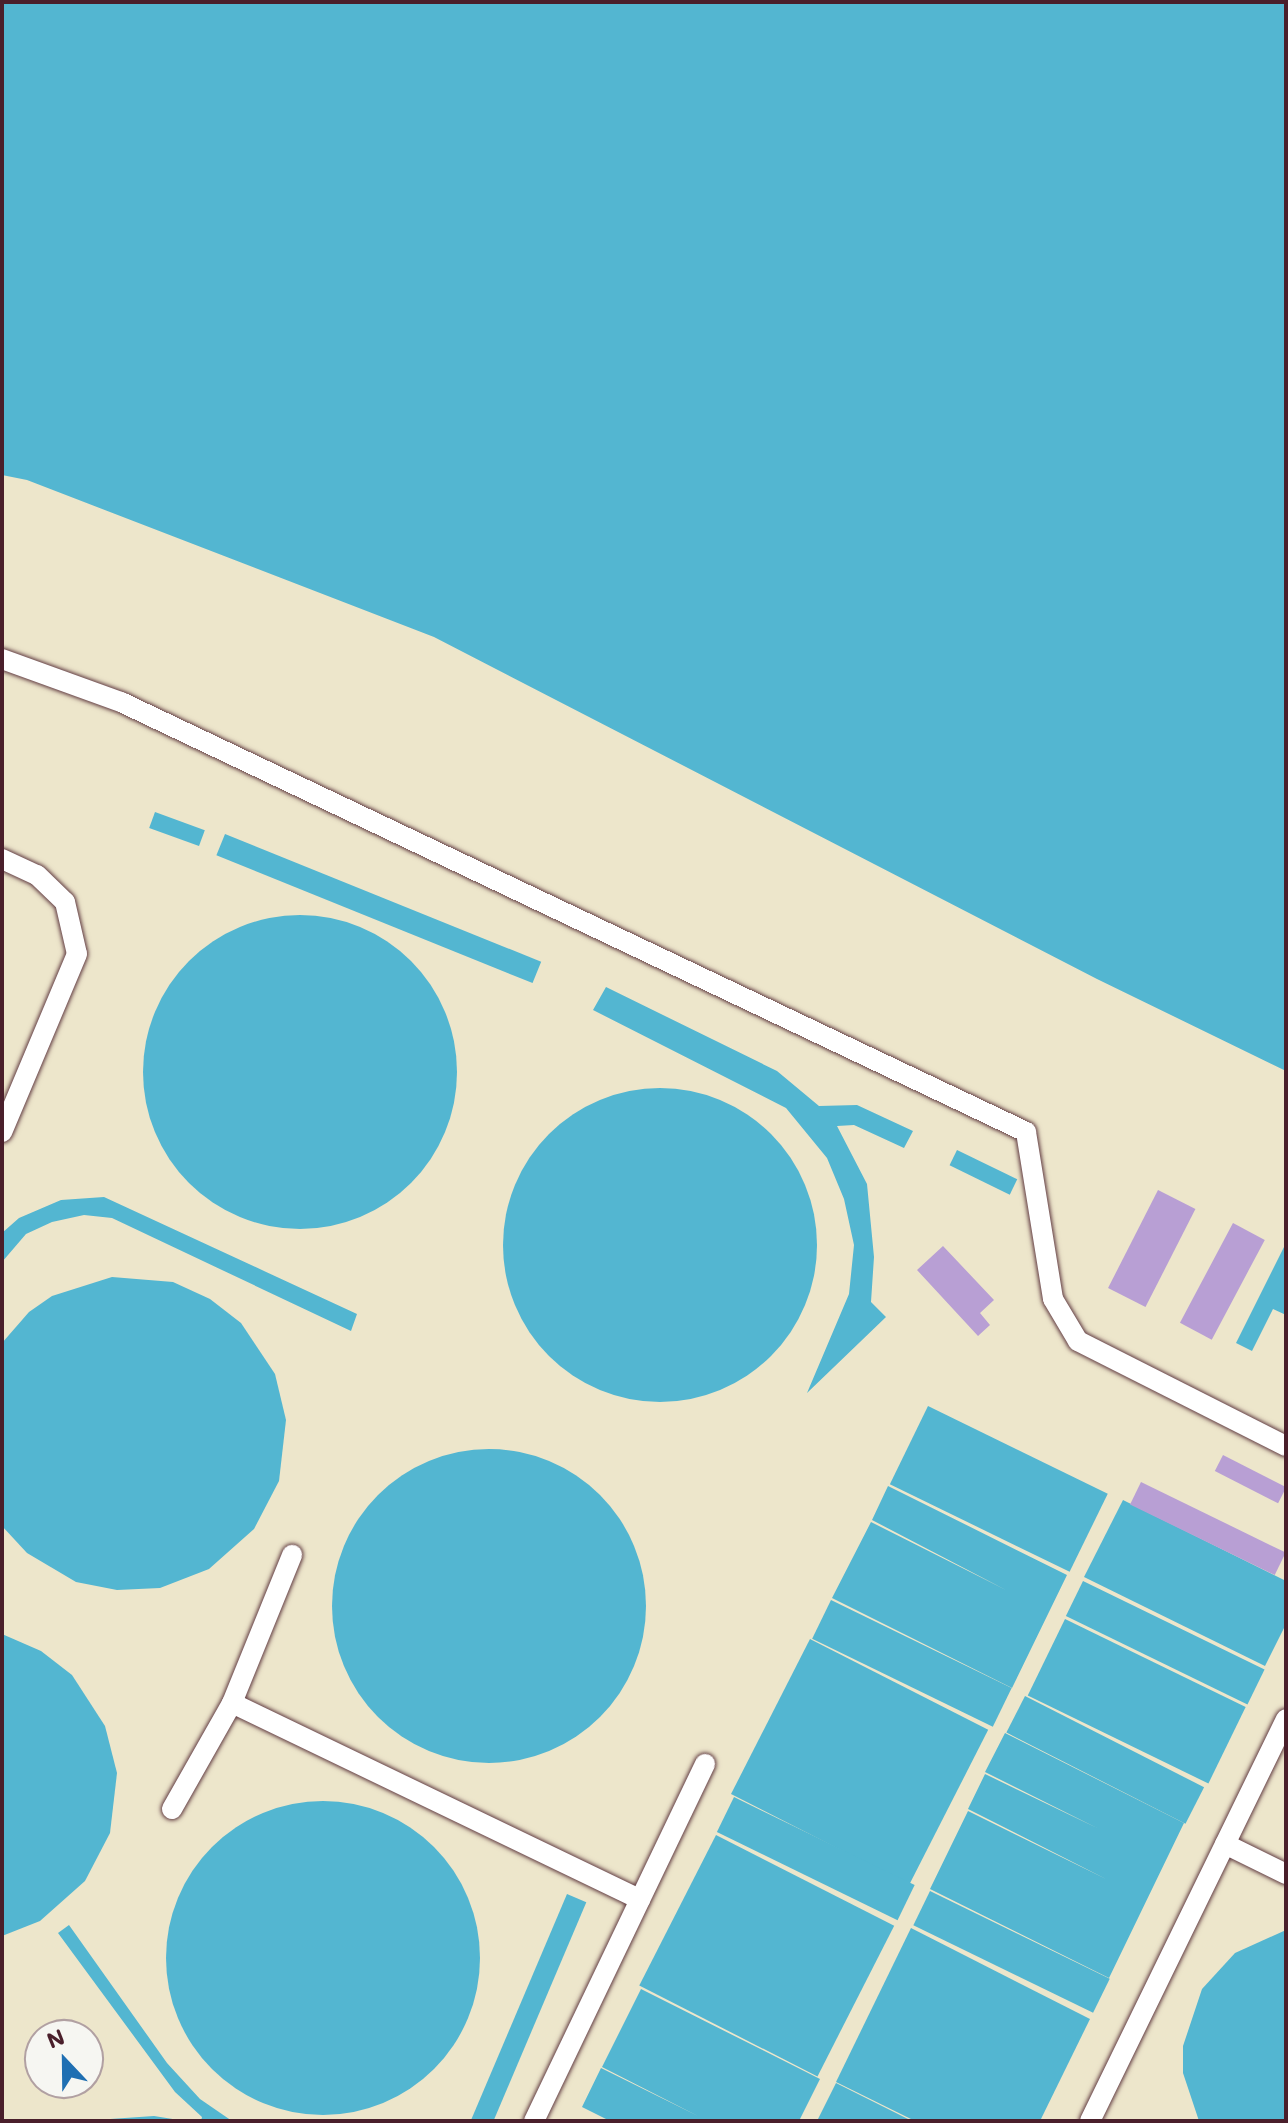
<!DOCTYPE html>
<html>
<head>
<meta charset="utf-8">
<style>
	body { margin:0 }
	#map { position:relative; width:1288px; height:2123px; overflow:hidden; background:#ede6cb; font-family:Mali,sans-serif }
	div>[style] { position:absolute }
	.water>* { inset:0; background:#53b6d1; transform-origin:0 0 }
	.round { border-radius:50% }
	.building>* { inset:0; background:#b89fd4; transform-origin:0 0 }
	.roads { filter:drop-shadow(0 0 2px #623d43) drop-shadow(0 0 2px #623d43) }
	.lane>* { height:20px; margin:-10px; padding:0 10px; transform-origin:10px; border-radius:10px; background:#fff }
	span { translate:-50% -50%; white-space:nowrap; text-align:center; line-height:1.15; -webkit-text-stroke:7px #f6f6f2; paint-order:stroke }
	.frame { position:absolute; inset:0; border:4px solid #4a1f2b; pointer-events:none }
	.north { position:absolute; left:24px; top:2019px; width:80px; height:80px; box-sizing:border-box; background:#f6f6f2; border:2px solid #b1a0a2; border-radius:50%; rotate:338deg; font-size:22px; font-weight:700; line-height:32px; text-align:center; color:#4a1f2b }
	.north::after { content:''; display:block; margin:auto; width:28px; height:36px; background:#1f6fb2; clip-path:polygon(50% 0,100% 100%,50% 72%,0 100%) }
</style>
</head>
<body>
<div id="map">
	<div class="water">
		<div style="clip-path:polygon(2px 2px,1286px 2px,1286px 1071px,1097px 979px,434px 637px,27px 480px,2px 475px)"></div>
		<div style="left:155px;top:812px;width:53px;height:17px;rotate:20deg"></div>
		<div style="left:225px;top:834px;width:341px;height:23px;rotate:22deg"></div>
		<div class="round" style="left:143px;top:915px;width:314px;height:314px"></div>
		<div style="clip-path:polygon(606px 987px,777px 1071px,819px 1106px,857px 1105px,913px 1131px,904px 1148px,854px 1125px,837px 1126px,867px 1184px,874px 1257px,871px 1302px,886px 1317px,807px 1393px,849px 1294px,854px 1245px,844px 1199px,827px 1158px,786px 1108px,593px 1010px)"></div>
		<div class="round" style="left:503px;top:1088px;width:314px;height:314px"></div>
		<div style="left:957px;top:1150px;width:67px;height:17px;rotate:26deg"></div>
		<div style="clip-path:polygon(104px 1197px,357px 1314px,351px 1331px,112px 1218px,84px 1215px,52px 1222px,26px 1234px,2px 1262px,2px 1233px,19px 1218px,61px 1200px)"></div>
		<div style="clip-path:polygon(1284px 1247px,1286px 1315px,1273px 1309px,1252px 1351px,1236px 1343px)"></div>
		<div style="clip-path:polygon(112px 1277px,173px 1282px,210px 1299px,241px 1323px,275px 1374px,286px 1420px,279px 1481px,254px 1529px,209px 1569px,160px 1588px,117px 1590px,76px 1582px,27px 1553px,2px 1526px,2px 1343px,29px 1312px,52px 1296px)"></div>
		<div style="left:928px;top:1406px;width:200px;height:87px;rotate:26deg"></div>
		<div class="round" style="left:332px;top:1449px;width:314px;height:314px"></div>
		<div style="clip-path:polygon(888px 1486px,1067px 1575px,1012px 1688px,832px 1598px,871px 1522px,1006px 1590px,872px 1520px)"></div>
		<div style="clip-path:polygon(1123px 1500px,1286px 1581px,1286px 1624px,1265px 1666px,1084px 1577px)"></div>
		<div style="left:1083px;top:1581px;width:202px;height:39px;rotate:26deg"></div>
		<div style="left:831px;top:1600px;width:201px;height:43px;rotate:26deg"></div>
		<div style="left:1065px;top:1619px;width:201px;height:85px;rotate:26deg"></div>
		<div style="clip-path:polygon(2px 1634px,41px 1651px,72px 1675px,105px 1726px,117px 1773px,110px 1833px,85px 1881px,40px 1921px,2px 1936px)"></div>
		<div style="left:810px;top:1639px;width:200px;height:174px;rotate:27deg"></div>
		<div style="left:1025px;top:1696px;width:201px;height:41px;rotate:27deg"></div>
		<div style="clip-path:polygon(1005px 1733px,1184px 1823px,1109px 1978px,930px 1889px,968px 1811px,1106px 1879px,968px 1809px,985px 1774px,1097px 1828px,985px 1772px)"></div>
		<div style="left:734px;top:1797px;width:201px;height:39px;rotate:26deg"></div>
		<div class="round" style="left:166px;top:1801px;width:314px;height:314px"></div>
		<div style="left:716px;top:1835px;width:200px;height:169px;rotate:27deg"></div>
		<div style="left:930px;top:1891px;width:200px;height:38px;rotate:26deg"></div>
		<div style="left:567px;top:1894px;width:21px;height:252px;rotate:23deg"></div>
		<div style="clip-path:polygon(69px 1925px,167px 2063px,200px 2099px,232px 2121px,201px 2121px,202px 2117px,175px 2092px,58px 1933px)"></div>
		<div style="clip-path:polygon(911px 1928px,1090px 2019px,1040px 2121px,915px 2121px,836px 2082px)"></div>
		<div style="clip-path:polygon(1286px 1930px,1286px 2121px,1199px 2121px,1183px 2073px,1183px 2046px,1202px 1989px,1235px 1953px)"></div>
		<div style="clip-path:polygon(641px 1989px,820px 2079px,799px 2121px,610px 2121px,582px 2107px,601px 2068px,698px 2116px,602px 2067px)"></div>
		<div style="clip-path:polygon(836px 2083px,912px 2121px,817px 2121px)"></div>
		<div style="clip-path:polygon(154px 2116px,185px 2121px,79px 2121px,81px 2121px)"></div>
	</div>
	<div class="building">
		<div style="left:1158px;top:1190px;width:42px;height:110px;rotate:27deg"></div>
		<div style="left:1233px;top:1223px;width:36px;height:113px;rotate:28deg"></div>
		<div style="clip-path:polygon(943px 1246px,994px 1300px,980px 1313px,990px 1325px,978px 1336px,917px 1270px)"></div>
		<div style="left:1223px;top:1455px;width:71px;height:18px;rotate:27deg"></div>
		<div style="left:1141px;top:1482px;width:161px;height:25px;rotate:26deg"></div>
	</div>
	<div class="roads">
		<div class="lane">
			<div style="left:2px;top:659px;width:127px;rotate:19.9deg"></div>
			<div style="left:121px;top:702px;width:1002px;rotate:25.41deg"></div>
			<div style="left:1026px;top:1132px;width:169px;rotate:80.8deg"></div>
			<div style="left:1053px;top:1299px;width:49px;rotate:59.2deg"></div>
			<div style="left:1078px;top:1341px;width:233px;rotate:26.8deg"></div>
			<div style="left:2px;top:859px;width:38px;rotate:25deg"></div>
			<div style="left:37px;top:875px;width:39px;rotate:44deg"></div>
			<div style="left:65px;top:902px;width:53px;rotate:77deg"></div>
			<div style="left:77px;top:954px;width:193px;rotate:112.8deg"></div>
			<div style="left:232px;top:1703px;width:453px;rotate:25.7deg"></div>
			<div style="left:172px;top:1809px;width:122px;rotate:-60.5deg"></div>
			<div style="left:232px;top:1703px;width:160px;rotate:-67.9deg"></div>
			<div style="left:1225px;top:1844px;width:68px;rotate:26.2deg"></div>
			<div style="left:534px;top:2121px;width:396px;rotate:-64.4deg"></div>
			<div style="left:1090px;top:2121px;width:447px;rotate:-64deg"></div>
		</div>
	</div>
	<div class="frame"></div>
	<div class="north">N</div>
</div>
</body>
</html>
